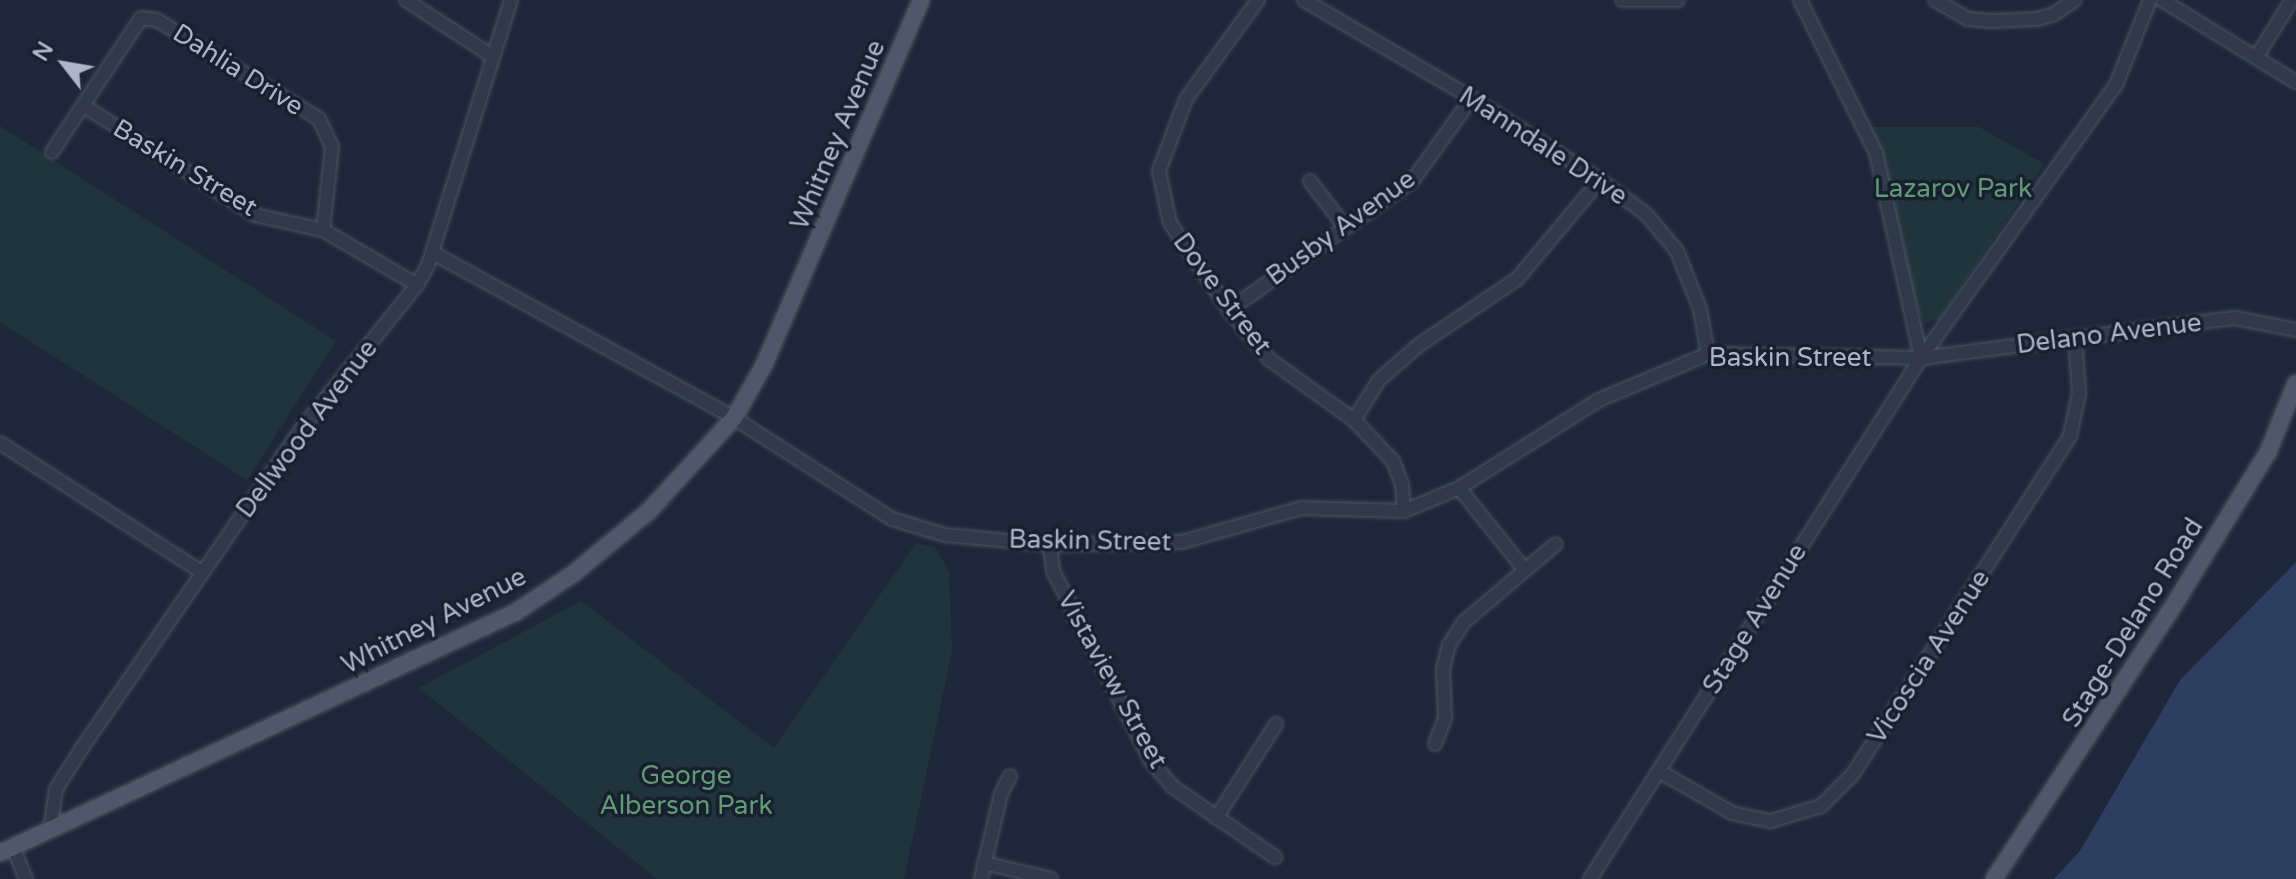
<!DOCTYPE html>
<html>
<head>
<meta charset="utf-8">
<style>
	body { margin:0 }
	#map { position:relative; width:2296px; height:879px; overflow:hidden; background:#1e273a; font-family:"Varela Round",sans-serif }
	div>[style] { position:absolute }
	.green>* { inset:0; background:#20353b }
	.water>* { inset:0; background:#2e3e61 }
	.roads { filter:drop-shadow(0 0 2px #4c5465) drop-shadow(0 0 2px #4c5465) }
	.minor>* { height:12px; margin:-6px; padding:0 6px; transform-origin:6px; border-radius:6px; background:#32394a }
	.major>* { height:16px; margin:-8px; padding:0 8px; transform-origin:8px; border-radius:8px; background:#4f586b }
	span { translate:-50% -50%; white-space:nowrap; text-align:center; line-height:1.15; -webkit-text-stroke:7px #181f2f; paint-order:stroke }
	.street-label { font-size:26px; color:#acb4c7 }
	.park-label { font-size:26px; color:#619a74 }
	.north { position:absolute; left:24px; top:24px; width:80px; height:80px; -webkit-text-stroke:6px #181f2f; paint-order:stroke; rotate:301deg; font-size:22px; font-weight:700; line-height:32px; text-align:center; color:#acb4c7 }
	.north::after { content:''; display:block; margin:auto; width:28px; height:36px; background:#acb4c7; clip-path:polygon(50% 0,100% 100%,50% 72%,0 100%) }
</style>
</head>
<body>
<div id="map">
	<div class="green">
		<div style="clip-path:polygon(0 126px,336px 341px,247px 480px,0 322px)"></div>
		<div style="clip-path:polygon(1872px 127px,1979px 127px,2044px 164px,1940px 319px,1926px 323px,1920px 317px,1913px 291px)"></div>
		<div style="clip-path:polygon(916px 543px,935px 547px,949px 572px,952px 651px,904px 879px,657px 879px,419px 688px,581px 601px,774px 748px)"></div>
	</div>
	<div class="water">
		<div style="clip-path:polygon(2296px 562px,2296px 879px,2054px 879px,2080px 851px,2180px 680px)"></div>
	</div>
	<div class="roads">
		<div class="minor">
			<div style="left:406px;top:0;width:103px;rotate:33.1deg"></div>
			<div style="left:1258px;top:0;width:122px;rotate:126deg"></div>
			<div style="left:1186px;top:99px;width:77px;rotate:110.6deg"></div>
			<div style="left:1159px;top:171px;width:53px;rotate:78.1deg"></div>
			<div style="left:1170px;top:223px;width:105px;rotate:55.9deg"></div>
			<div style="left:1229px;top:310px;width:63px;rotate:50.8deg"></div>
			<div style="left:1269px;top:359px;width:105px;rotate:35.7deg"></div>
			<div style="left:1354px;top:420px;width:57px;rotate:46.4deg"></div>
			<div style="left:1393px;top:461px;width:25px;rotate:69deg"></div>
			<div style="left:1402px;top:484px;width:27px;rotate:86deg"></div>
			<div style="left:1304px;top:0;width:194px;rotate:30.3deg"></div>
			<div style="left:1472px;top:98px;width:152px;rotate:32.6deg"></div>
			<div style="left:1600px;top:180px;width:57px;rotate:36.5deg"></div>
			<div style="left:1646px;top:214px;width:48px;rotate:50deg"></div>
			<div style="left:1677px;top:251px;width:62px;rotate:68.4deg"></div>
			<div style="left:1700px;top:309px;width:46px;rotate:79.9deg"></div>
			<div style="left:1622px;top:0;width:56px"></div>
			<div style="left:1800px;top:0;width:171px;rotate:63.6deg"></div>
			<div style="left:1876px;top:153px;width:210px;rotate:77.6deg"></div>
			<div style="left:1935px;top:0;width:38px;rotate:30deg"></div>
			<div style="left:1968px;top:19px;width:24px;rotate:5deg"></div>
			<div style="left:1992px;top:21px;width:46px;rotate:-2.5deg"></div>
			<div style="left:2038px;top:19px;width:17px;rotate:-17deg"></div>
			<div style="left:2054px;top:14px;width:25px;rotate:-34deg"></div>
			<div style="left:2162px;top:0;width:157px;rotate:31.5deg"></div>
			<div style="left:2257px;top:56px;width:66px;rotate:-58deg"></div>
			<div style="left:84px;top:106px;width:203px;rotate:32.5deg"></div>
			<div style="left:255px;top:215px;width:70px;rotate:12.4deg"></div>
			<div style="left:323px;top:230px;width:109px;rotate:30.3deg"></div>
			<div style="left:52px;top:152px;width:161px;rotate:-56.4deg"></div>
			<div style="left:141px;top:18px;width:16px;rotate:7deg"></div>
			<div style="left:157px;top:20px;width:190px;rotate:31.4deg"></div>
			<div style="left:319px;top:119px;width:31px;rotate:65deg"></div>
			<div style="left:332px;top:147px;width:83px;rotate:96.2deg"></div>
			<div style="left:1310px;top:181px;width:58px;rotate:52.7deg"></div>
			<div style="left:433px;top:253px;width:343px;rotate:28.7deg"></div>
			<div style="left:734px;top:418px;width:188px;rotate:32.6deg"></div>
			<div style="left:892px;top:519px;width:55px;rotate:16.8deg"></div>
			<div style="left:945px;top:535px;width:105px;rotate:5.4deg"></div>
			<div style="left:1050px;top:545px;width:132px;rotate:-1.3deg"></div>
			<div style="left:1182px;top:542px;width:124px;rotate:-15.9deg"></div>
			<div style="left:1301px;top:508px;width:103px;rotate:1.7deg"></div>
			<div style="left:1404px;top:511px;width:60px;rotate:-22.7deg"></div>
			<div style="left:1459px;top:488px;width:165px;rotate:-32.2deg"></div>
			<div style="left:1599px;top:400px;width:118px;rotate:-22.9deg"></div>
			<div style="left:1708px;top:354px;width:213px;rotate:1.1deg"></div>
			<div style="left:1921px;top:358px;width:317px;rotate:-7.3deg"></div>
			<div style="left:2235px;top:318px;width:62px;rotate:11.1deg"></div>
			<div style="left:1229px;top:310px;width:225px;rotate:-35.2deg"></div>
			<div style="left:1413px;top:180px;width:101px;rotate:-54.3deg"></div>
			<div style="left:1354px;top:420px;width:47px;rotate:-58deg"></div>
			<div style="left:1379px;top:380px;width:53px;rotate:-41.2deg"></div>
			<div style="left:1419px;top:345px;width:118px;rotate:-34deg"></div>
			<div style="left:1517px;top:279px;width:129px;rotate:-50deg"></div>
			<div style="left:0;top:443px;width:240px;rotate:32.6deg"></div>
			<div style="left:1050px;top:545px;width:26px;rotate:83deg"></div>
			<div style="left:1053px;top:571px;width:214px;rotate:62.7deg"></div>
			<div style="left:1151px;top:761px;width:34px;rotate:50deg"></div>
			<div style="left:1173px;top:787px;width:124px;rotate:34.5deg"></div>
			<div style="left:1525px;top:570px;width:40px;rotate:-40deg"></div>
			<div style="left:1435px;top:744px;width:28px;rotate:-69deg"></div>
			<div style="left:1445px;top:718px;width:49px;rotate:-92.3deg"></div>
			<div style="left:1443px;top:669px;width:25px;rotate:-76deg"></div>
			<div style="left:1449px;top:645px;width:27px;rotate:-57deg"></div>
			<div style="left:1464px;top:622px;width:80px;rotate:-40.4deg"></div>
			<div style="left:1525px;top:570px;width:105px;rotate:-128.8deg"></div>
			<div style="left:1659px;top:771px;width:84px;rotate:29.9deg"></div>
			<div style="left:1732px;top:813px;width:40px;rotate:12deg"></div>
			<div style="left:1771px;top:821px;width:52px;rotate:-16.7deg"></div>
			<div style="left:1821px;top:806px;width:45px;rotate:-45deg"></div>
			<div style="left:1853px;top:774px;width:402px;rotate:-57.3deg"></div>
			<div style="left:2070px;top:436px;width:44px;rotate:-78.2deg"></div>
			<div style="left:2079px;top:393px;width:56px;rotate:-94.1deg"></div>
			<div style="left:1216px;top:818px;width:112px;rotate:-57.4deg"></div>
			<div style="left:50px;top:831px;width:42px;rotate:-81.9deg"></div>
			<div style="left:56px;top:789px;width:49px;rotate:-57.6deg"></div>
			<div style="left:82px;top:748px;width:388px;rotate:-55.5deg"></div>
			<div style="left:302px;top:428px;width:184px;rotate:-51.2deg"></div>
			<div style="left:417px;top:285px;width:23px;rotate:-61deg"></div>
			<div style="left:428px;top:265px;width:278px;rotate:-72.6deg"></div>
			<div style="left:13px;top:847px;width:35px;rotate:68deg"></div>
			<div style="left:984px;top:863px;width:69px;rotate:13.4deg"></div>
			<div style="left:981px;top:879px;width:87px;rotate:-76.8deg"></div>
			<div style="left:1001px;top:794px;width:20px;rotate:-63deg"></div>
			<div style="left:1590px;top:879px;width:617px;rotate:-57.57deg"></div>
			<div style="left:1921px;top:358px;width:335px;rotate:-54.5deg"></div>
			<div style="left:2116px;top:85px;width:92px;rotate:-68.2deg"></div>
		</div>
		<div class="major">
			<div style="left:0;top:853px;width:570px;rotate:-25.04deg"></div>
			<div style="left:516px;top:612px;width:69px;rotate:-33.7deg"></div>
			<div style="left:573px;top:574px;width:99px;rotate:-39.7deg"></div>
			<div style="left:649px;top:511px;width:126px;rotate:-47.6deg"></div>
			<div style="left:734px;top:418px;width:61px;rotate:-60.5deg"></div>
			<div style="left:764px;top:365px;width:397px;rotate:-66.7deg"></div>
			<div style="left:1994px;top:879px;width:318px;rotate:-56.7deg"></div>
			<div style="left:2169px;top:613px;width:189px;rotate:-58.4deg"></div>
			<div style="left:2268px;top:452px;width:74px;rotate:-67.9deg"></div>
		</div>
	</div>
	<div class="street-label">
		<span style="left:238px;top:70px;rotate:32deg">Dahlia Drive</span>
		<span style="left:838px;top:135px;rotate:-67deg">Whitney Avenue</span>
		<span style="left:1543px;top:146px;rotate:33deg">Manndale Drive</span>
		<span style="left:185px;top:168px;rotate:31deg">Baskin Street</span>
		<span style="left:1341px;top:228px;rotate:-36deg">Busby Avenue</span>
		<span style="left:1222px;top:294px;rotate:53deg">Dove Street</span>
		<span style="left:2109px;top:334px;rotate:-7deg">Delano Avenue</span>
		<span style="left:1790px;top:358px">Baskin Street</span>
		<span style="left:307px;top:429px;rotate:-53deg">Dellwood Avenue</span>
		<span style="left:1090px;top:541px;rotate:1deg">Baskin Street</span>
		<span style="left:1755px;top:619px;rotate:-58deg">Stage Avenue</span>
		<span style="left:434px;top:621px;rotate:-27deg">Whitney Avenue</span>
		<span style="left:2133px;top:623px;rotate:-58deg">Stage-Delano Road</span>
		<span style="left:1929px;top:657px;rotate:-57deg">Vicoscia Avenue</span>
		<span style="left:1112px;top:680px;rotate:61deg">Vistaview Street</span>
	</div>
	<div class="park-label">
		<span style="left:1953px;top:189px">Lazarov Park</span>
		<span style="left:686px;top:791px">George<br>Alberson Park</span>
	</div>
	<div class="north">N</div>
</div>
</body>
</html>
